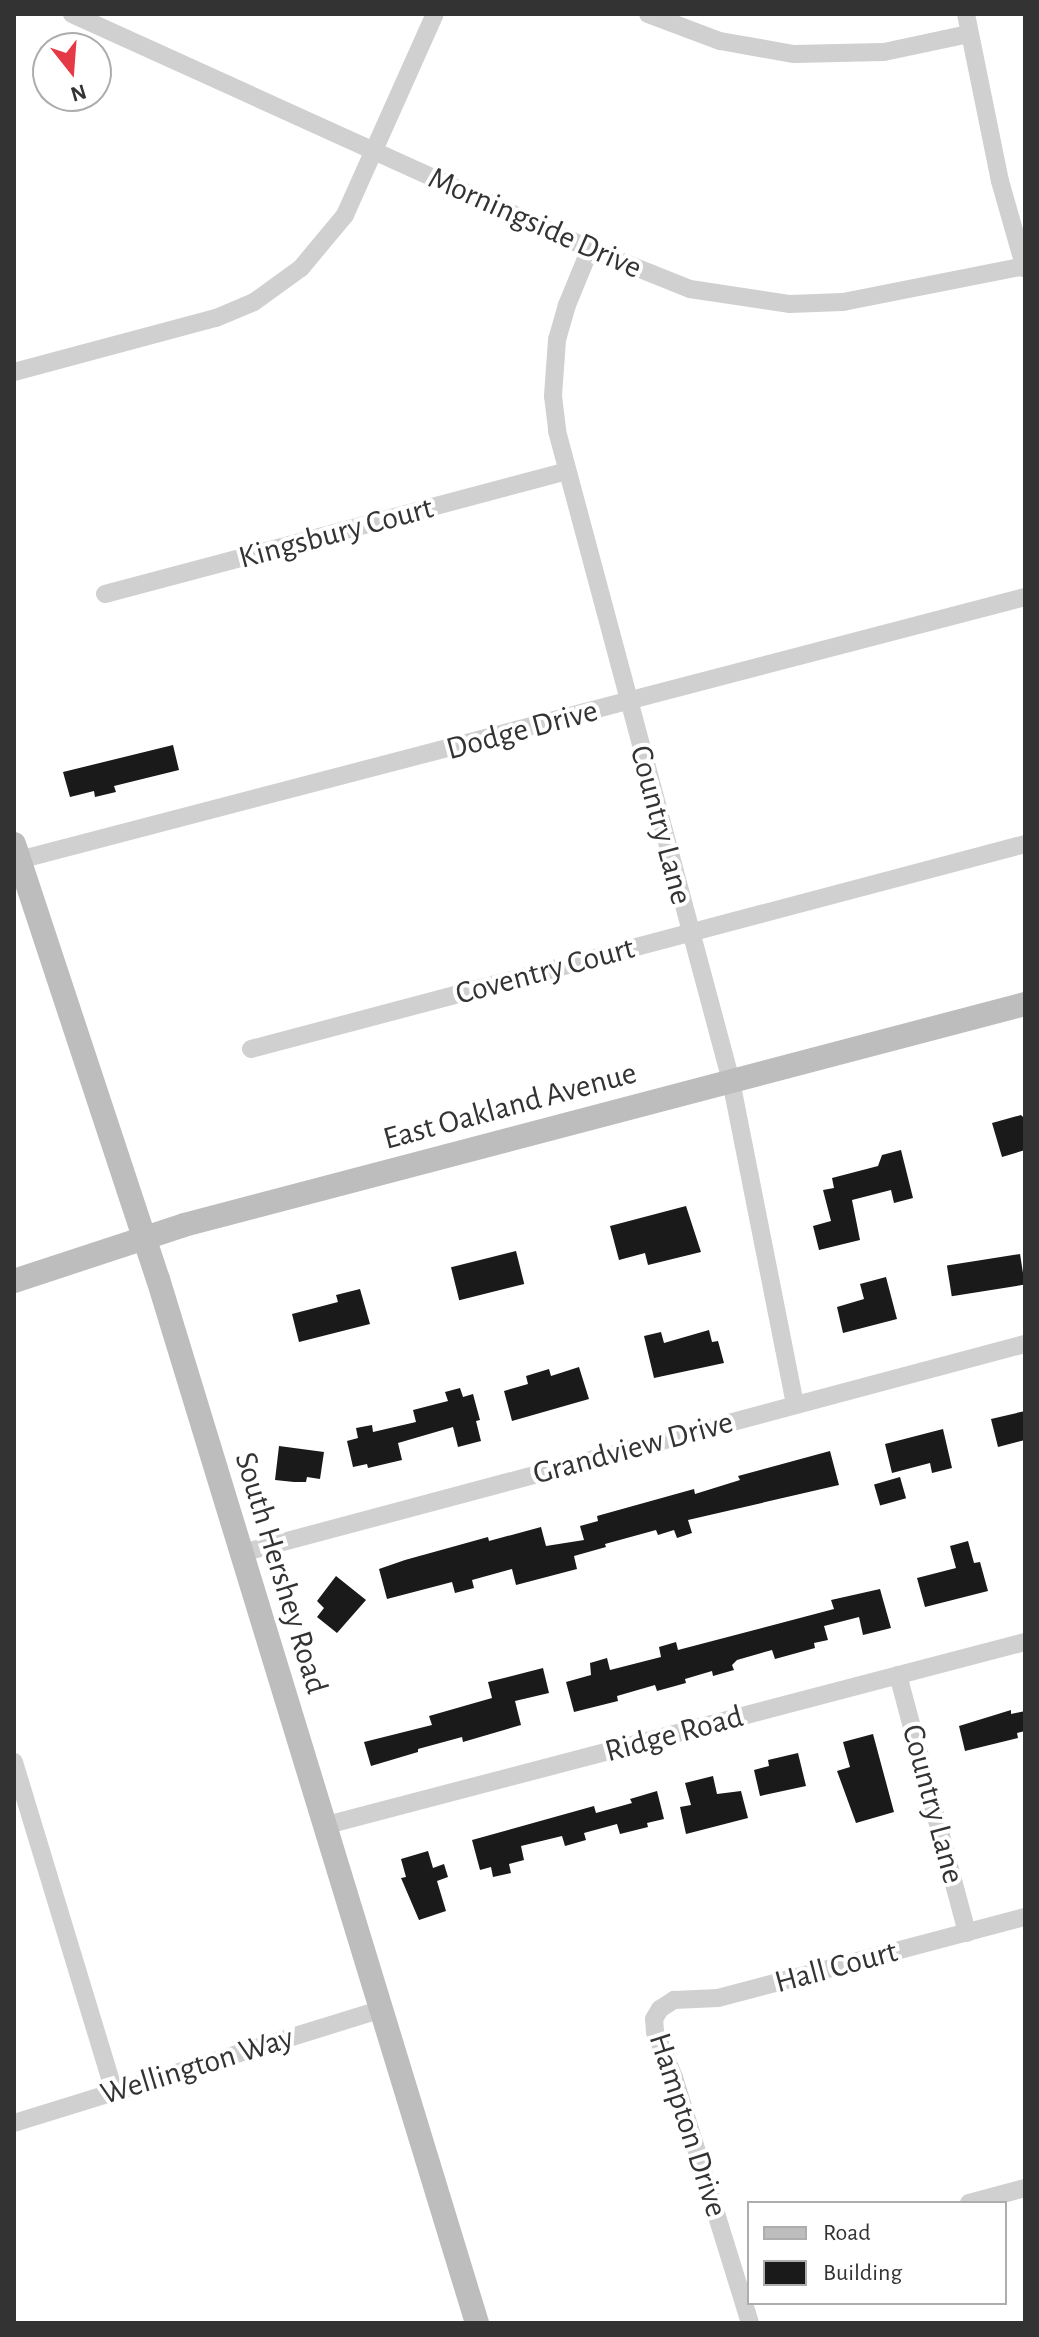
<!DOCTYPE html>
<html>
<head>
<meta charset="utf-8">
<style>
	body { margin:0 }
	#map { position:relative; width:1039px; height:2337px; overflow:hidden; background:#fff; font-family:"Alegreya Sans",sans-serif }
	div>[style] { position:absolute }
	.building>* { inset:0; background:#1a1a1a; transform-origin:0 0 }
	.minor>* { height:18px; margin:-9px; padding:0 9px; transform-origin:9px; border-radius:9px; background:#d0d0d0 }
	.secondary>* { height:24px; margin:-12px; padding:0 12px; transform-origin:12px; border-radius:12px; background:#bdbdbd }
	span { translate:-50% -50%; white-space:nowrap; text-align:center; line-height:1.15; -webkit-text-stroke:8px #fff; paint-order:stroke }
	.street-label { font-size:32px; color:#333 }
	.frame { position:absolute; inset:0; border:16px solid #333; pointer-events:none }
	.legend { position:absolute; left:747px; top:2201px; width:260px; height:104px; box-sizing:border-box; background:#fff; border:2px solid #adadad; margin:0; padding:10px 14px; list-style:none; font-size:24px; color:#333 }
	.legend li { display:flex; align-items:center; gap:16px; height:40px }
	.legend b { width:40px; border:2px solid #adadad }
	.north { position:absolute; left:32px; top:32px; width:80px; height:80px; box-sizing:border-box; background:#fff; border:2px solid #adadad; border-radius:50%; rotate:163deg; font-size:22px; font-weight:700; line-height:32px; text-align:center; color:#333 }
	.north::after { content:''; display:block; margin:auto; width:28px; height:36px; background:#e63946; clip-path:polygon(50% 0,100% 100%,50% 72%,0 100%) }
</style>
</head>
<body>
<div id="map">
	<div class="building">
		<div style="clip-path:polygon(173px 745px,179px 770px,114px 786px,116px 792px,95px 797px,94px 791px,70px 797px,63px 772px)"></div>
		<div style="clip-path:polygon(1021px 1115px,1025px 1119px,1025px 1150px,1002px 1157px,992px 1123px)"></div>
		<div style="clip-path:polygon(901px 1150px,913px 1198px,894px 1203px,891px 1190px,852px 1200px,860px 1240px,819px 1250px,813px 1226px,831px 1221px,823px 1190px,834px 1188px,832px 1178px,878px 1166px,882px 1155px)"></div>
		<div style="clip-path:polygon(686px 1206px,701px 1252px,648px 1265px,645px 1253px,619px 1260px,610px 1226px)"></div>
		<div style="left:516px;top:1251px;width:34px;height:67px;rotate:76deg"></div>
		<div style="left:1020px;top:1254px;width:31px;height:74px;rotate:81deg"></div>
		<div style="clip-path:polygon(886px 1277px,897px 1319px,843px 1333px,837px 1307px,864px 1299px,860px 1284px)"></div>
		<div style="clip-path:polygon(360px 1289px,370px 1324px,299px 1342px,292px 1314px,338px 1302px,336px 1295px)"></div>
		<div style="clip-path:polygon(709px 1330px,712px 1342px,718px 1341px,724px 1363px,654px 1378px,644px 1336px,661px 1332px,664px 1343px)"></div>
		<div style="clip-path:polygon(579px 1367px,589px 1399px,512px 1421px,504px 1391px,528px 1384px,526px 1376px,549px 1369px,551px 1376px)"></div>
		<div style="clip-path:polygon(460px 1388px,463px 1397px,473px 1394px,480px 1420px,476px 1421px,481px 1441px,458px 1447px,453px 1427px,398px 1443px,402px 1460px,368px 1468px,367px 1464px,353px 1467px,347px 1441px,358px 1438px,356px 1428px,372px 1425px,373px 1432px,416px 1422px,413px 1410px,448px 1401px,445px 1392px)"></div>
		<div style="clip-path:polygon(1025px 1411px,1025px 1440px,998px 1447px,991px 1419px)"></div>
		<div style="clip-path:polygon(943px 1429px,952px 1468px,932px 1473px,930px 1463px,892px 1473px,885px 1444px)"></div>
		<div style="clip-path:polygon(279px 1446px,324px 1452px,320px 1479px,307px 1477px,306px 1482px,294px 1482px,275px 1480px)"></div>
		<div style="clip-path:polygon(830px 1451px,839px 1485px,688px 1520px,692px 1533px,677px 1538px,674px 1530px,658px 1535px,656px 1530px,605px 1544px,606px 1547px,574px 1556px,577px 1569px,516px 1585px,512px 1569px,472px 1580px,474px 1588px,455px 1593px,452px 1582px,387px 1599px,379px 1569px,405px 1560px,488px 1537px,489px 1541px,541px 1527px,546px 1546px,584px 1540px,580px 1526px,598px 1521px,597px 1516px,694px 1489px,695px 1494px,740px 1480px,738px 1476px)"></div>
		<div style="left:900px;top:1477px;width:22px;height:27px;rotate:74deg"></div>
		<div style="clip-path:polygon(968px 1541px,974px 1563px,980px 1562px,988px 1591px,925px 1607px,917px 1578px,956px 1568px,950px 1546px)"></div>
		<div style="clip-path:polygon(336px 1576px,366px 1600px,337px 1633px,317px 1617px,324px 1608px,317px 1601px)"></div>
		<div style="clip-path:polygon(880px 1589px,891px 1628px,863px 1635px,859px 1617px,824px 1626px,828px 1640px,814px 1643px,815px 1648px,775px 1659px,772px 1650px,737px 1660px,732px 1665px,734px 1670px,713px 1676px,712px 1671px,685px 1679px,686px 1683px,657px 1691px,655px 1685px,617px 1696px,618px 1701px,574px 1712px,566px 1682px,591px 1675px,590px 1663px,607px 1658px,610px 1670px,661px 1657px,659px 1647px,676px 1642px,678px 1650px,834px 1609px,831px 1600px)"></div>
		<div style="clip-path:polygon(543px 1668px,549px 1693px,515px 1701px,521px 1725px,463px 1742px,462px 1737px,418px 1749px,418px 1752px,371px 1766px,364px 1742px,432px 1725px,429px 1716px,492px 1698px,488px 1682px)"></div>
		<div style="clip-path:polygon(1011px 1710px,1011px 1714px,1025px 1711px,1025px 1731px,1017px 1733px,1018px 1738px,965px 1751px,959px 1726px)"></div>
		<div style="clip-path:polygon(873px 1734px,894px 1812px,856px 1823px,837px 1771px,850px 1767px,843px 1742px)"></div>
		<div style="clip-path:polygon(798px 1753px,806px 1786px,760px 1796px,754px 1770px,769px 1766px,768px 1760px)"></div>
		<div style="clip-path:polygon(713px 1776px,717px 1794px,741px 1791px,748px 1818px,686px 1834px,680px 1807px,691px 1805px,685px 1783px)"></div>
		<div style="clip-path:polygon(657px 1791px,664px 1819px,647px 1823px,648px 1827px,620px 1834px,617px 1824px,584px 1833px,586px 1840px,565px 1846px,562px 1836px,521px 1846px,524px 1860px,509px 1864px,511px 1873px,493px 1877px,491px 1867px,480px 1870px,472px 1840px,594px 1806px,596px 1813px,632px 1803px,630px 1799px)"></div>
		<div style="clip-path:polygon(428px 1851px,433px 1868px,444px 1864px,448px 1877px,437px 1881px,446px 1911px,419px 1920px,401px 1878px,406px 1877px,401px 1859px)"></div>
	</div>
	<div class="minor">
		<div style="left:72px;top:14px;width:569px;rotate:24.4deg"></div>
		<div style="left:590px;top:249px;width:108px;rotate:21.8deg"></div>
		<div style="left:690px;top:289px;width:100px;rotate:8.6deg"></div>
		<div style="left:789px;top:304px;width:54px;rotate:-2.1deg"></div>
		<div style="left:843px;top:302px;width:185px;rotate:-11.2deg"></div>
		<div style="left:648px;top:14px;width:77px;rotate:20.6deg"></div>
		<div style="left:720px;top:41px;width:75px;rotate:10deg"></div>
		<div style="left:794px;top:54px;width:90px;rotate:-1.3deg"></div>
		<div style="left:884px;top:52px;width:87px;rotate:-12deg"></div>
		<div style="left:966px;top:14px;width:170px;rotate:78.5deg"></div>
		<div style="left:1000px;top:181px;width:91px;rotate:74.1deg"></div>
		<div style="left:590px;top:249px;width:61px;rotate:112.3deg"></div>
		<div style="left:567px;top:305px;width:36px;rotate:106deg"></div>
		<div style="left:557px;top:340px;width:56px;rotate:94.1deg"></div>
		<div style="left:553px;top:396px;width:35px;rotate:83deg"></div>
		<div style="left:557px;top:431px;width:673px;rotate:75.01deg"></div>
		<div style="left:731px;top:1081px;width:330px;rotate:78.8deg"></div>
		<div style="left:14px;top:372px;width:209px;rotate:-15deg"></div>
		<div style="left:216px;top:318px;width:41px;rotate:-22.8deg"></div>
		<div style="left:254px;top:302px;width:58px;rotate:-35.9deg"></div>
		<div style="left:301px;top:268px;width:69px;rotate:-50.3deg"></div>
		<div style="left:345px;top:215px;width:220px;rotate:-65.9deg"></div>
		<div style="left:105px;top:594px;width:477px;rotate:-14.9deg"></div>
		<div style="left:19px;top:860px;width:1040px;rotate:-14.65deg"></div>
		<div style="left:251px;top:1049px;width:801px;rotate:-14.83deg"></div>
		<div style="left:242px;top:1553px;width:810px;rotate:-14.95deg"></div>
		<div style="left:898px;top:1675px;width:267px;rotate:75deg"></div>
		<div style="left:14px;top:1762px;width:344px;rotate:73.1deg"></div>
		<div style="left:323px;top:1826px;width:726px;rotate:-14.69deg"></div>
		<div style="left:14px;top:2123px;width:383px;rotate:-17.2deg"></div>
		<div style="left:969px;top:2203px;width:58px;rotate:-15deg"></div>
		<div style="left:750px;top:2323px;width:257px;rotate:-107.2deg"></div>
		<div style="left:674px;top:2077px;width:49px;rotate:-112.9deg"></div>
		<div style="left:655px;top:2032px;width:13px;rotate:-94deg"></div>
		<div style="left:654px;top:2019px;width:12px;rotate:-59deg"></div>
		<div style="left:660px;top:2009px;width:17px;rotate:-33deg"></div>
		<div style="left:674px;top:2000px;width:44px;rotate:-2.6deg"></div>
		<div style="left:718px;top:1998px;width:318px;rotate:-14.8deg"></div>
	</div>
	<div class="secondary">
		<div style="left:14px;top:844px;width:458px;rotate:71.7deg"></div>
		<div style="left:158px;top:1279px;width:1092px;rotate:73.01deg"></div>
		<div style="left:14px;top:1281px;width:179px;rotate:-18.2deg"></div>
		<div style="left:184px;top:1225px;width:870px;rotate:-14.72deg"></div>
	</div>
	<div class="street-label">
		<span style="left:535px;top:223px;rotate:24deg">Morningside Drive</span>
		<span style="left:336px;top:533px;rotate:-15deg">Kingsbury Court</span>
		<span style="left:522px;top:730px;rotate:-15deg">Dodge Drive</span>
		<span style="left:661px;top:825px;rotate:75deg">Country Lane</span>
		<span style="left:545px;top:971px;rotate:-15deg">Coventry Court</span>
		<span style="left:510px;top:1106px;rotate:-15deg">East Oakland Avenue</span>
		<span style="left:633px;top:1448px;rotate:-15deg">Grandview Drive</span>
		<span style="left:281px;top:1573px;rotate:73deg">South Hershey Road</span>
		<span style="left:674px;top:1734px;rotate:-15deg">Ridge Road</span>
		<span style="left:933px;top:1804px;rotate:75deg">Country Lane</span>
		<span style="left:836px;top:1967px;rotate:-15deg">Hall Court</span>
		<span style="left:197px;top:2066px;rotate:-17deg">Wellington Way</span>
		<span style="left:688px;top:2125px;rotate:72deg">Hampton Drive</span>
	</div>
	<div class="frame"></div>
	<ul class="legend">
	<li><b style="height:10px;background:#bdbdbd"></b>Road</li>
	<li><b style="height:22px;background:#1a1a1a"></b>Building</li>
	</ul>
	<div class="north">N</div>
</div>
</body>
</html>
